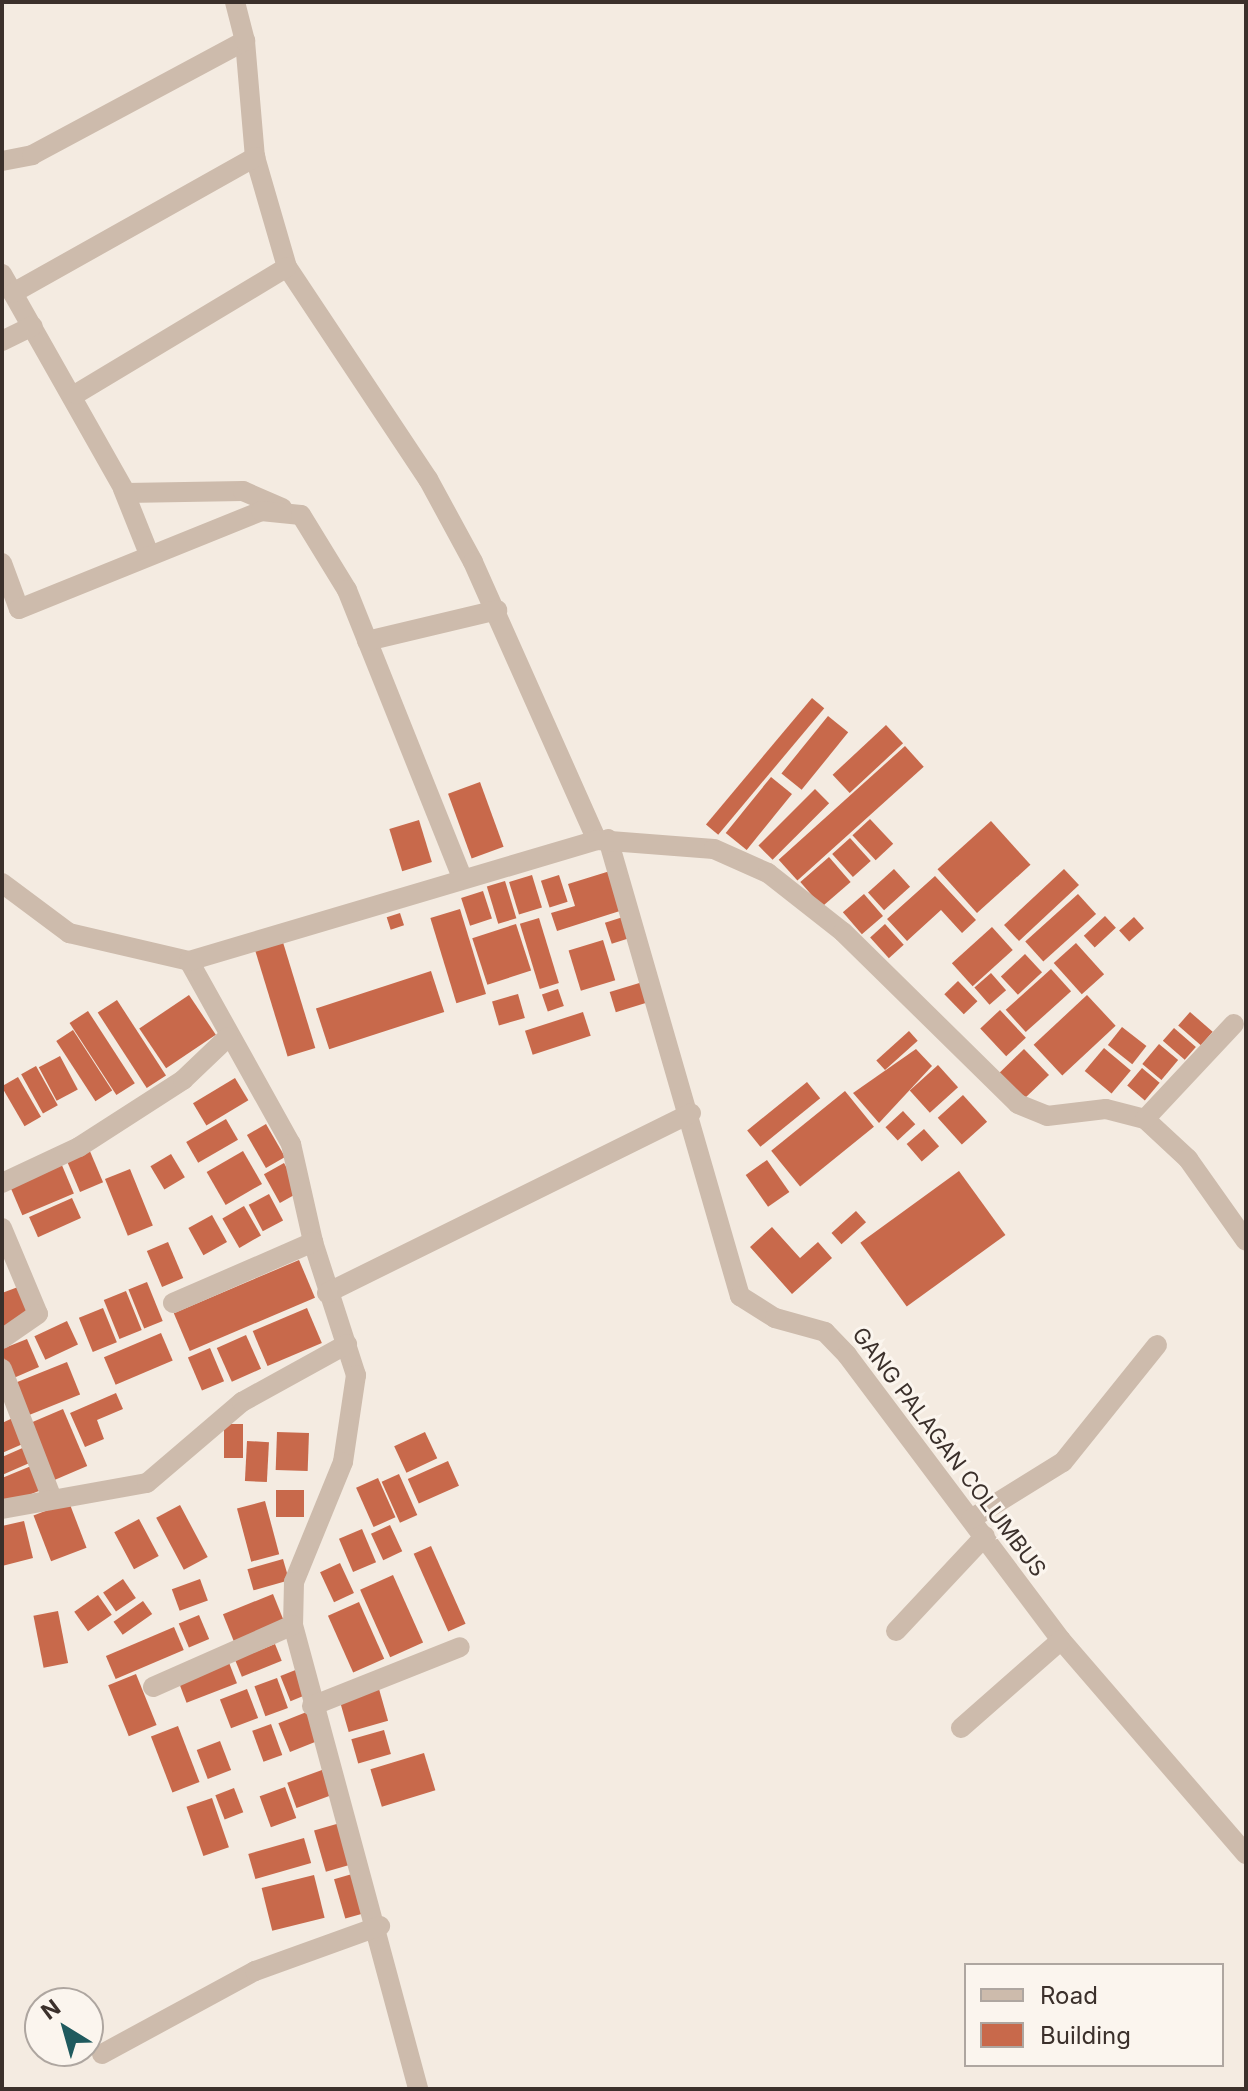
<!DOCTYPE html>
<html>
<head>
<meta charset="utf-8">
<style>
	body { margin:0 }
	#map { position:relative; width:1248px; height:2091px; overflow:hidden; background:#f4ebe1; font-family:Inter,sans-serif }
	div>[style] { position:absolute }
	.building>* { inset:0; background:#c8694b; transform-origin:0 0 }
	.minor>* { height:20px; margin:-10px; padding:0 10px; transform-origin:10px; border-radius:10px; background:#cdbbac }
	span { translate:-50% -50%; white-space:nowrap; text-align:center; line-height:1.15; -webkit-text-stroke:6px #fbf5ee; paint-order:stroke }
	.street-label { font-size:22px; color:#3b302b }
	.frame { position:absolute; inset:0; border:4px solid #3b302b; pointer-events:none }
	.legend { position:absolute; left:964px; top:1963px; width:260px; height:104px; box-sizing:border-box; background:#fbf5ee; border:2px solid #aea6a0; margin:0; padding:10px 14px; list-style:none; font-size:24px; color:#3b302b }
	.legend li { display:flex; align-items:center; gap:16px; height:40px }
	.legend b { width:40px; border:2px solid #aea6a0 }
	.north { position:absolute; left:24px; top:1987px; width:80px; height:80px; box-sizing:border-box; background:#fbf5ee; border:2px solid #aea6a0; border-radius:50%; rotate:323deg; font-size:22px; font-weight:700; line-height:32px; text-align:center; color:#3b302b }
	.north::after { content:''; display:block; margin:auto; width:28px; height:36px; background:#1f5a5e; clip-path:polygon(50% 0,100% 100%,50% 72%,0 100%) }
</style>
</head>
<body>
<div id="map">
	<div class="building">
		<div style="left:812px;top:698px;width:16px;height:165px;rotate:40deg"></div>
		<div style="left:828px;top:716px;width:26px;height:74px;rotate:39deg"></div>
		<div style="left:886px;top:725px;width:25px;height:73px;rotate:47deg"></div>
		<div style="left:905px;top:746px;width:28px;height:170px;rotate:48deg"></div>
		<div style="left:771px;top:777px;width:27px;height:72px;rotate:39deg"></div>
		<div style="left:480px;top:782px;width:69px;height:34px;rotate:70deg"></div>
		<div style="left:815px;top:789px;width:20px;height:80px;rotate:45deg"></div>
		<div style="left:870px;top:819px;width:34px;height:24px;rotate:47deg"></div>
		<div style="left:419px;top:820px;width:44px;height:31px;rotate:73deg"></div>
		<div style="left:991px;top:821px;width:59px;height:72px;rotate:48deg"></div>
		<div style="left:850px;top:838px;width:31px;height:24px;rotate:48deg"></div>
		<div style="left:829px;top:857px;width:33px;height:38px;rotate:49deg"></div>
		<div style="left:894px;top:869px;width:24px;height:35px;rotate:48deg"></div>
		<div style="left:1064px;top:869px;width:22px;height:82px;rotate:47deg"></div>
		<div style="clip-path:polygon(610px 871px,623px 910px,557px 931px,551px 913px,575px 906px,568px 884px)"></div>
		<div style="left:532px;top:875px;width:34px;height:24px;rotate:73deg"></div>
		<div style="left:559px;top:875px;width:28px;height:19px;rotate:72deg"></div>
		<div style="clip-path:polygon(935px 876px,976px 920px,962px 933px,941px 910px,907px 941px,887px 919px)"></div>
		<div style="left:505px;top:881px;width:39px;height:19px;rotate:73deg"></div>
		<div style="left:483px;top:891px;width:29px;height:23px;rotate:72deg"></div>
		<div style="left:864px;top:894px;width:29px;height:28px;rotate:49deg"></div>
		<div style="left:1078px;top:894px;width:27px;height:71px;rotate:48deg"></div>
		<div style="left:460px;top:909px;width:89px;height:31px;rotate:73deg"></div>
		<div style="left:400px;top:913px;width:13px;height:14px;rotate:72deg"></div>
		<div style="left:1105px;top:916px;width:16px;height:29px;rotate:47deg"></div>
		<div style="left:623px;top:917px;width:22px;height:19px;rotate:72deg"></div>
		<div style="left:1134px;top:917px;width:15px;height:20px;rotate:48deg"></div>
		<div style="left:539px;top:918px;width:68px;height:20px;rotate:73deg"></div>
		<div style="left:516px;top:924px;width:49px;height:46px;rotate:72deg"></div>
		<div style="left:885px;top:924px;width:28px;height:20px;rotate:48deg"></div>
		<div style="left:992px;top:927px;width:31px;height:54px;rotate:48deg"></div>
		<div style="left:282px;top:939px;width:114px;height:29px;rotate:73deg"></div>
		<div style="left:603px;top:940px;width:42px;height:36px;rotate:73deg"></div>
		<div style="left:1076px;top:943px;width:42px;height:30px;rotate:48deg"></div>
		<div style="left:1025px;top:954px;width:25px;height:33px;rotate:47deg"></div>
		<div style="left:1051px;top:969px;width:30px;height:61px;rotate:48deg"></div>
		<div style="left:431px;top:971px;width:43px;height:121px;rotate:72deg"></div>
		<div style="left:991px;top:973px;width:23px;height:22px;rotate:49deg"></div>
		<div style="left:646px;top:981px;width:21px;height:38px;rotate:73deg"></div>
		<div style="left:958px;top:981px;width:28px;height:19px;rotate:46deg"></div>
		<div style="left:558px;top:989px;width:18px;height:17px;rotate:71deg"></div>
		<div style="left:518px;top:994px;width:25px;height:27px;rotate:74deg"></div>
		<div style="left:189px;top:995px;width:48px;height:60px;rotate:56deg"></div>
		<div style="left:1087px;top:995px;width:42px;height:73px;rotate:47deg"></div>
		<div style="left:117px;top:1000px;width:90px;height:23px;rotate:57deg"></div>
		<div style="left:1000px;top:1010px;width:38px;height:27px;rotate:47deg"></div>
		<div style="left:88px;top:1011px;width:86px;height:22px;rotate:57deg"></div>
		<div style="left:583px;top:1012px;width:25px;height:61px;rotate:72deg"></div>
		<div style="left:1190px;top:1012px;width:30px;height:18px;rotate:41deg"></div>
		<div style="left:1122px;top:1027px;width:31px;height:23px;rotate:38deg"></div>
		<div style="left:1174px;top:1028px;width:29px;height:17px;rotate:41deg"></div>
		<div style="left:73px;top:1030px;width:72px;height:20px;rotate:57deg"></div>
		<div style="left:909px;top:1031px;width:13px;height:44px;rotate:48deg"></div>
		<div style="left:1159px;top:1044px;width:25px;height:26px;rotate:40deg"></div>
		<div style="left:1104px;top:1048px;width:35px;height:30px;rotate:40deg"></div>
		<div style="clip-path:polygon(916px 1049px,932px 1066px,879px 1123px,853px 1093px)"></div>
		<div style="left:1024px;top:1049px;width:36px;height:38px;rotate:46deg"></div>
		<div style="left:60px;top:1056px;width:38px;height:24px;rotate:62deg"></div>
		<div style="left:938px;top:1065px;width:30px;height:38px;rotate:48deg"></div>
		<div style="left:36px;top:1066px;width:45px;height:17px;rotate:61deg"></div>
		<div style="left:1142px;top:1068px;width:23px;height:23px;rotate:40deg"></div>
		<div style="left:18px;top:1077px;width:46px;height:19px;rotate:60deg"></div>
		<div style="left:235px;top:1078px;width:26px;height:49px;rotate:59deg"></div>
		<div style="left:807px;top:1082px;width:21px;height:77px;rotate:51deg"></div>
		<div style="left:845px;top:1091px;width:46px;height:95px;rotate:51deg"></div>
		<div style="left:963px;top:1095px;width:36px;height:34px;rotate:48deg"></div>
		<div style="left:903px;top:1111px;width:18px;height:24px;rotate:47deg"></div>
		<div style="left:226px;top:1119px;width:24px;height:46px;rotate:60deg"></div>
		<div style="left:266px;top:1124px;width:38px;height:22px;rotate:60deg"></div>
		<div style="left:924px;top:1129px;width:23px;height:23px;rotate:49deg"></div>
		<div style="left:89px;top:1149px;width:36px;height:25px;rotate:67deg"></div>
		<div style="left:243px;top:1151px;width:38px;height:42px;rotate:60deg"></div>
		<div style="left:171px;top:1154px;width:27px;height:24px;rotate:59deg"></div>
		<div style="left:767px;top:1160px;width:39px;height:26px;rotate:55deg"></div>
		<div style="left:61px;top:1163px;width:33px;height:56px;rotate:67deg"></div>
		<div style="left:284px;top:1163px;width:33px;height:23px;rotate:61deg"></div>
		<div style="left:130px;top:1169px;width:61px;height:27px;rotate:68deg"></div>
		<div style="left:959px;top:1171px;width:79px;height:122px;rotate:54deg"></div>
		<div style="left:269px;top:1194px;width:30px;height:23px;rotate:62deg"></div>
		<div style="left:72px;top:1198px;width:22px;height:47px;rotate:66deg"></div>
		<div style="left:244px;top:1206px;width:34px;height:25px;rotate:60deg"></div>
		<div style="left:856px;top:1211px;width:15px;height:33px;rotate:48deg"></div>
		<div style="left:212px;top:1215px;width:31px;height:27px;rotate:61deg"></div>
		<div style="clip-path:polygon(772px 1227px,800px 1258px,818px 1242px,832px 1258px,792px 1294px,750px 1247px)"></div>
		<div style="left:168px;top:1242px;width:39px;height:23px;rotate:67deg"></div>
		<div style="left:299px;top:1260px;width:41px;height:136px;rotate:67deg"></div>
		<div style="left:147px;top:1282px;width:42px;height:20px;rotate:68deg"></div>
		<div style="clip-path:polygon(18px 1287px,31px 1318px,2px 1330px,2px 1293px)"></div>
		<div style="left:126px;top:1291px;width:42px;height:24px;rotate:68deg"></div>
		<div style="left:103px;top:1308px;width:37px;height:26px;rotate:68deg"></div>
		<div style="left:307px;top:1308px;width:38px;height:59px;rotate:67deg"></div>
		<div style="left:67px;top:1321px;width:26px;height:36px;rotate:65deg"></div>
		<div style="left:161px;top:1333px;width:30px;height:62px;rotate:67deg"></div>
		<div style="left:246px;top:1335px;width:37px;height:32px;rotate:66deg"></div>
		<div style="clip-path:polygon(27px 1339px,39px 1367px,9px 1380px,2px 1349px)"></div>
		<div style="left:210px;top:1348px;width:36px;height:24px;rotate:67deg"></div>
		<div style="left:67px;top:1362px;width:35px;height:61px;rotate:68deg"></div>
		<div style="clip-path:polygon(116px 1393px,123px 1409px,97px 1420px,104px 1439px,85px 1447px,70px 1413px)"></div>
		<div style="left:63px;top:1409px;width:62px;height:40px;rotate:67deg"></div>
		<div style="clip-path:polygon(15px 1417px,25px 1443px,2px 1453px,2px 1423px)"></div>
		<div style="left:224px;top:1424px;width:19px;height:34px"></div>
		<div style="left:277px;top:1432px;width:32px;height:38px;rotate:2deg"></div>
		<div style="left:425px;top:1432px;width:29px;height:34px;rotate:65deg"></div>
		<div style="left:247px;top:1441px;width:22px;height:40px;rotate:3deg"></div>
		<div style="clip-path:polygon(27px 1446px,34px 1461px,2px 1475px,2px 1457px)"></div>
		<div style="left:448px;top:1461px;width:27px;height:44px;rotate:66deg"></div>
		<div style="clip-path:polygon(36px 1464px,46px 1488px,2px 1506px,2px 1478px)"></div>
		<div style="left:399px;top:1474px;width:45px;height:19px;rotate:66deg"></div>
		<div style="left:378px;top:1478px;width:43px;height:24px;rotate:66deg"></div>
		<div style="left:276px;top:1490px;width:28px;height:27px"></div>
		<div style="left:265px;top:1501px;width:55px;height:29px;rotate:75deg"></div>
		<div style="left:69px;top:1502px;width:49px;height:38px;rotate:69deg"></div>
		<div style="left:180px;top:1505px;width:59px;height:27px;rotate:62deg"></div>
		<div style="left:139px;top:1519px;width:42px;height:28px;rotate:62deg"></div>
		<div style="clip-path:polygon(24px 1521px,33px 1558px,2px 1566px,2px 1526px)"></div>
		<div style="left:390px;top:1525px;width:29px;height:21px;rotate:65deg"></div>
		<div style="left:362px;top:1529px;width:36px;height:25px;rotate:67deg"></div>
		<div style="left:431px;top:1546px;width:85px;height:19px;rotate:66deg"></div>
		<div style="left:283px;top:1559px;width:22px;height:37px;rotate:74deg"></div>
		<div style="left:340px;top:1563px;width:33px;height:22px;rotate:65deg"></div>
		<div style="left:393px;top:1575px;width:74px;height:36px;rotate:66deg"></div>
		<div style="left:123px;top:1579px;width:23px;height:24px;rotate:56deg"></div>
		<div style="left:200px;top:1579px;width:23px;height:30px;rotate:70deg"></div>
		<div style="left:273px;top:1594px;width:32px;height:54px;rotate:68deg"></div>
		<div style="left:98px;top:1595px;width:24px;height:29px;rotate:55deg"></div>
		<div style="left:143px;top:1601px;width:16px;height:36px;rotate:55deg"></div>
		<div style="left:359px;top:1602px;width:62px;height:34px;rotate:66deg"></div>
		<div style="left:58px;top:1611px;width:53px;height:25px;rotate:79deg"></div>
		<div style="left:199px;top:1615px;width:26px;height:22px;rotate:67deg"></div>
		<div style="left:174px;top:1627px;width:25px;height:74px;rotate:67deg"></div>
		<div style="left:275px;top:1644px;width:18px;height:43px;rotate:68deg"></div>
		<div style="left:228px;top:1660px;width:25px;height:54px;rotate:69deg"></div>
		<div style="left:298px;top:1669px;width:27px;height:19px;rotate:68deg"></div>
		<div style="left:136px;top:1674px;width:55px;height:30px;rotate:68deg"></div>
		<div style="left:277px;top:1678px;width:32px;height:24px;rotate:70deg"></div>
		<div style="left:247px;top:1689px;width:31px;height:29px;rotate:69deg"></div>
		<div style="left:379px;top:1689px;width:33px;height:41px;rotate:74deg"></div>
		<div style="left:309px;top:1711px;width:31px;height:33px;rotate:68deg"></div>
		<div style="left:271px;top:1724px;width:33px;height:20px;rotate:70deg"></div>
		<div style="left:178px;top:1726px;width:60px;height:29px;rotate:69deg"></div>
		<div style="left:384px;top:1730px;width:25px;height:34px;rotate:74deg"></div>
		<div style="left:220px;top:1741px;width:31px;height:25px;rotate:69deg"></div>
		<div style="left:424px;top:1753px;width:39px;height:56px;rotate:73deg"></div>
		<div style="left:322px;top:1770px;width:27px;height:37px;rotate:70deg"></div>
		<div style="left:285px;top:1787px;width:33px;height:27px;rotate:70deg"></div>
		<div style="left:234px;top:1788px;width:26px;height:20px;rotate:69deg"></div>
		<div style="left:212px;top:1798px;width:52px;height:27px;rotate:71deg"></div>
		<div style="left:340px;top:1823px;width:43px;height:27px;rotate:74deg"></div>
		<div style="left:304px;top:1838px;width:26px;height:58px;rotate:74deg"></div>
		<div style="left:359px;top:1872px;width:41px;height:26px;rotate:74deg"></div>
		<div style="left:314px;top:1875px;width:44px;height:54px;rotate:76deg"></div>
	</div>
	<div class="minor">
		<div style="left:245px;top:41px;width:116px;rotate:85.1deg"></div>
		<div style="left:255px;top:157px;width:115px;rotate:73.8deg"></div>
		<div style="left:287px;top:267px;width:255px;rotate:56.4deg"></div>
		<div style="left:428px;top:479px;width:94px;rotate:61.5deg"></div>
		<div style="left:473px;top:562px;width:304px;rotate:66deg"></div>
		<div style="left:2px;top:161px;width:31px;rotate:-11deg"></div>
		<div style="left:32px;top:155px;width:242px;rotate:-28.2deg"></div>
		<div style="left:245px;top:41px;width:40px;rotate:-104.4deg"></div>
		<div style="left:2px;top:274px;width:252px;rotate:60.5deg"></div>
		<div style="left:126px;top:493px;width:117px;rotate:-1deg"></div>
		<div style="left:243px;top:491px;width:43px;rotate:23.6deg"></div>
		<div style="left:13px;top:293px;width:278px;rotate:-29.3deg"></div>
		<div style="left:2px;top:341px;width:34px;rotate:-26deg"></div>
		<div style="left:76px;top:394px;width:246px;rotate:-31deg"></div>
		<div style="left:123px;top:489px;width:70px;rotate:68.2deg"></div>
		<div style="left:2px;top:563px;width:49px;rotate:69.7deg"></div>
		<div style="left:19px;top:609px;width:261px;rotate:-22deg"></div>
		<div style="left:261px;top:511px;width:40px;rotate:5.7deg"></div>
		<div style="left:301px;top:515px;width:88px;rotate:58.5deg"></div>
		<div style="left:347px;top:590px;width:310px;rotate:68.2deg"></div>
		<div style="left:367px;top:641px;width:134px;rotate:-13.4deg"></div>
		<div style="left:608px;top:839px;width:476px;rotate:73.9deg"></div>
		<div style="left:740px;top:1296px;width:41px;rotate:32.2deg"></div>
		<div style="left:775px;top:1318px;width:52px;rotate:15.6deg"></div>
		<div style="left:825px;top:1332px;width:32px;rotate:46deg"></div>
		<div style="left:847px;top:1355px;width:356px;rotate:53.1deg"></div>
		<div style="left:1061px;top:1640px;width:283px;rotate:49.2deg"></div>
		<div style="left:2px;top:883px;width:84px;rotate:36.7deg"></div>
		<div style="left:69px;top:933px;width:123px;rotate:13.1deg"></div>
		<div style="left:189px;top:961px;width:210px;rotate:60.9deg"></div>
		<div style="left:291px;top:1144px;width:100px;rotate:77.3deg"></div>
		<div style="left:313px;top:1242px;width:140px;rotate:72.1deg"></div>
		<div style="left:356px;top:1375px;width:88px;rotate:98.5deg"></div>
		<div style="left:343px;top:1462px;width:130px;rotate:112.2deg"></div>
		<div style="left:294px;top:1582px;width:43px;rotate:91.3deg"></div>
		<div style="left:293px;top:1625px;width:481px;rotate:74.9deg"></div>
		<div style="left:189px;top:961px;width:426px;rotate:-16.5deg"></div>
		<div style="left:597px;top:840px;width:117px;rotate:4.4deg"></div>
		<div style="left:714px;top:849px;width:59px;rotate:24deg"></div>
		<div style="left:768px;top:873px;width:95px;rotate:38.2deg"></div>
		<div style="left:843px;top:932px;width:245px;rotate:44.5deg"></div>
		<div style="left:1018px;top:1104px;width:31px;rotate:22deg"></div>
		<div style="left:1047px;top:1116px;width:59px;rotate:-6.8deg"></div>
		<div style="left:1106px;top:1109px;width:40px;rotate:14.4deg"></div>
		<div style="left:1145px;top:1119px;width:59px;rotate:42.9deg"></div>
		<div style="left:1188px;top:1159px;width:100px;rotate:54.7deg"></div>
		<div style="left:1145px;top:1119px;width:130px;rotate:-46.9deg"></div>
		<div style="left:2px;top:1183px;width:85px;rotate:-25.1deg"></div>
		<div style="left:79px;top:1147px;width:124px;rotate:-32.8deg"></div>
		<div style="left:183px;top:1080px;width:62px;rotate:-43.7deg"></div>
		<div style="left:2px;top:1228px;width:93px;rotate:67.3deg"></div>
		<div style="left:38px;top:1314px;width:44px;rotate:145.2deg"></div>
		<div style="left:327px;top:1293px;width:406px;rotate:-26.3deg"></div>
		<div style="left:173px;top:1303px;width:153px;rotate:-23.5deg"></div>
		<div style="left:2px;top:1369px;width:136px;rotate:68.9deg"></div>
		<div style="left:2px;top:1509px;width:147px;rotate:-10.2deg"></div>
		<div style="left:147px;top:1483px;width:125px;rotate:-40.5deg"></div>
		<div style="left:242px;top:1402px;width:120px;rotate:-28.9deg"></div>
		<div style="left:971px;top:1519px;width:108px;rotate:-31.8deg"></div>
		<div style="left:1063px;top:1462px;width:150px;rotate:-51.2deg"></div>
		<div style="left:896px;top:1631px;width:130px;rotate:-46.9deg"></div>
		<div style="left:153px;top:1687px;width:153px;rotate:-23.9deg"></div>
		<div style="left:312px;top:1706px;width:159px;rotate:-21.7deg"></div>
		<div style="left:961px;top:1728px;width:133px;rotate:-41.3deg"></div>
		<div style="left:102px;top:2054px;width:174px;rotate:-28.5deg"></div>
		<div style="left:255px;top:1971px;width:133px;rotate:-19.8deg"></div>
	</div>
	<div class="street-label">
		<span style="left:949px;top:1452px;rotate:53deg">GANG PALAGAN COLUMBUS</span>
	</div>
	<div class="frame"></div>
	<ul class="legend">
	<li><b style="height:10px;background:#cdbbac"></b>Road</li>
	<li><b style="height:22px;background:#c8694b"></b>Building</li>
	</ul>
	<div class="north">N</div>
</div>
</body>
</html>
